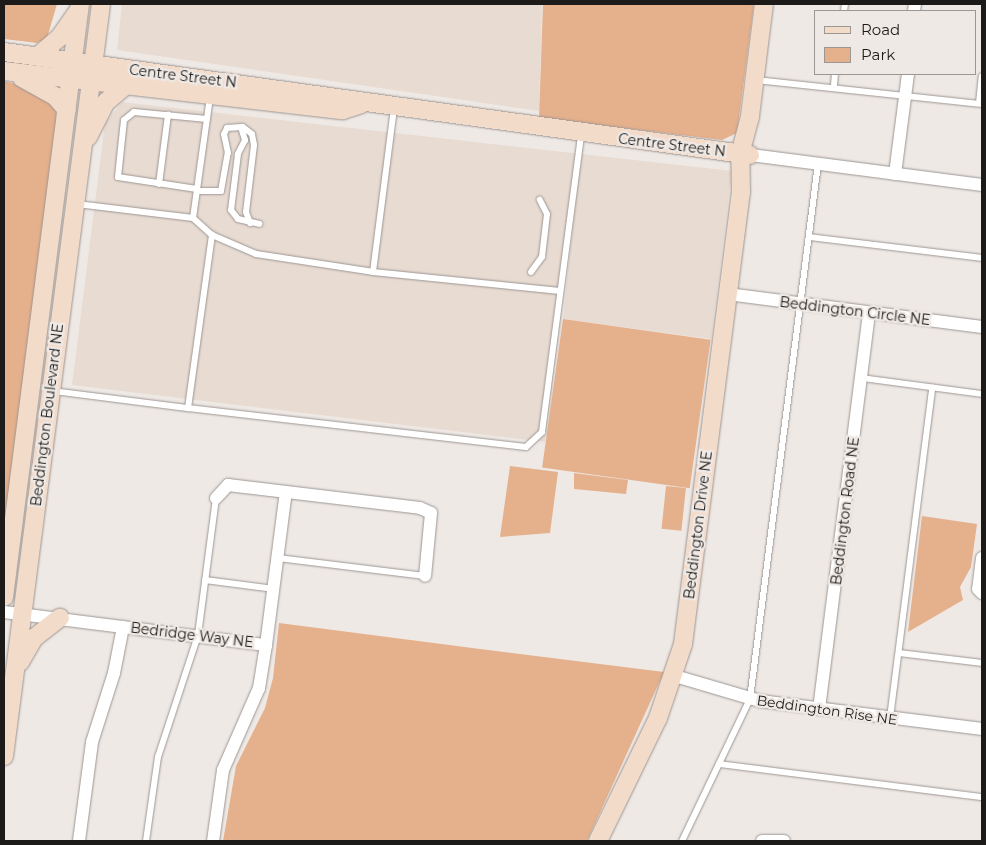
<!DOCTYPE html>
<html>
<head>
<meta charset="utf-8">
<style>
	body { margin:0 }
	#map { position:relative; width:986px; height:845px; overflow:hidden; background:#efe9e5; font-family:Montserrat,sans-serif }
	div>[style] { position:absolute }
	.built>* { inset:0; background:#e8dbd2 }
	.green>* { inset:0; background:#e5b08c; transform-origin:0 0 }
	.roads { filter:drop-shadow(0 0 1px #9c9693) drop-shadow(0 0 1px #9c9693) }
	.lane>* { height:6px; margin:-3px; padding:0 3px; transform-origin:3px; border-radius:3px; background:#fff }
	.street>* { height:12px; margin:-6px; padding:0 6px; transform-origin:6px; border-radius:6px; background:#fff }
	.secondary>* { height:18px; margin:-9px; padding:0 9px; transform-origin:9px; border-radius:9px; background:#f3dbca }
	span { translate:-50% -50%; white-space:nowrap; text-align:center; line-height:1.15; -webkit-text-stroke:4.5px #efe9e5; paint-order:stroke }
	.street-label { font-size:14px; color:#1d1b19 }
	.frame { position:absolute; inset:0; border:5px solid #1d1b19; pointer-events:none }
	.legend { position:absolute; left:814px; top:10px; width:162px; height:65px; box-sizing:border-box; background:#efe9e5; border:1px solid #9b9793; margin:0; padding:6px 9px; list-style:none; font-size:15px; color:#1d1b19 }
	.legend li { display:flex; align-items:center; gap:10px; height:25px }
	.legend b { width:25px; border:1px solid #9b9793 }
</style>
</head>
<body>
<div id="map">
	<div class="built">
		<div style="clip-path:polygon(122px 4px,542px 4px,539px 111px,117px 50px)"></div>
		<div style="clip-path:polygon(122px 102px,732px 171px,711px 339px,563px 319px,576px 194px,545px 442px,72px 385px,105px 123px)"></div>
	</div>
	<div class="green">
		<div style="clip-path:polygon(4px 4px,57px 4px,47px 38px,37px 43px,4px 39px)"></div>
		<div style="clip-path:polygon(543px 4px,754px 4px,737px 133px,722px 140px,539px 118px)"></div>
		<div style="clip-path:polygon(4px 81px,28px 87px,55px 107px,57px 120px,4px 541px)"></div>
		<div style="left:563px;top:319px;width:149px;height:150px;rotate:8deg"></div>
		<div style="clip-path:polygon(510px 466px,558px 472px,550px 533px,500px 537px)"></div>
		<div style="clip-path:polygon(574px 473px,628px 480px,626px 494px,574px 489px)"></div>
		<div style="left:666px;top:486px;width:20px;height:43px;rotate:6deg"></div>
		<div style="clip-path:polygon(922px 516px,977px 524px,971px 567px,960px 587px,963px 600px,908px 632px)"></div>
		<div style="clip-path:polygon(279px 623px,480px 649px,664px 672px,587px 841px,223px 841px,236px 766px,265px 708px,273px 678px)"></div>
	</div>
	<div class="roads">
		<div class="lane">
			<div style="left:844px;top:11px;width:7px;rotate:-82deg"></div>
			<div style="left:756px;top:80px;width:227px;rotate:6.1deg"></div>
			<div style="left:834px;top:85px;width:11px;rotate:-85deg"></div>
			<div style="left:979px;top:103px;width:27px;rotate:-84deg"></div>
			<div style="left:243px;top:127px;width:11px;rotate:38deg"></div>
			<div style="left:252px;top:134px;width:11px;rotate:80deg"></div>
			<div style="left:254px;top:145px;width:67px;rotate:96.8deg"></div>
			<div style="left:246px;top:212px;width:12px;rotate:70deg"></div>
			<div style="left:159px;top:184px;width:70px;rotate:-82.6deg"></div>
			<div style="left:197px;top:189px;width:80px;rotate:-171.4deg"></div>
			<div style="left:118px;top:177px;width:57px;rotate:-84deg"></div>
			<div style="left:124px;top:120px;width:13px;rotate:-39deg"></div>
			<div style="left:134px;top:112px;width:73px;rotate:5.5deg"></div>
			<div style="left:197px;top:191px;width:24px"></div>
			<div style="left:221px;top:191px;width:39px;rotate:-80deg"></div>
			<div style="left:228px;top:153px;width:19px;rotate:-102deg"></div>
			<div style="left:224px;top:134px;width:7px;rotate:-63deg"></div>
			<div style="left:227px;top:128px;width:14px;rotate:-4deg"></div>
			<div style="left:241px;top:127px;width:14px;rotate:73deg"></div>
			<div style="left:245px;top:140px;width:16px;rotate:117deg"></div>
			<div style="left:238px;top:154px;width:56px;rotate:97.1deg"></div>
			<div style="left:231px;top:210px;width:11px;rotate:52deg"></div>
			<div style="left:238px;top:219px;width:22px;rotate:13deg"></div>
			<div style="left:77px;top:204px;width:117px;rotate:6.9deg"></div>
			<div style="left:193px;top:218px;width:25px;rotate:42deg"></div>
			<div style="left:212px;top:235px;width:48px;rotate:23.4deg"></div>
			<div style="left:256px;top:254px;width:118px;rotate:8.7deg"></div>
			<div style="left:373px;top:272px;width:165px;rotate:-82.7deg"></div>
			<div style="left:193px;top:218px;width:122px;rotate:-82deg"></div>
			<div style="left:809px;top:237px;width:174px;rotate:6.9deg"></div>
			<div style="left:373px;top:272px;width:188px;rotate:5.8deg"></div>
			<div style="left:531px;top:272px;width:19px;rotate:-54deg"></div>
			<div style="left:542px;top:257px;width:43px;rotate:-83.4deg"></div>
			<div style="left:547px;top:214px;width:16px;rotate:-117deg"></div>
			<div style="left:862px;top:378px;width:121px;rotate:7.6deg"></div>
			<div style="left:53px;top:391px;width:136px;rotate:7.2deg"></div>
			<div style="left:188px;top:408px;width:175px;rotate:-82.1deg"></div>
			<div style="left:188px;top:408px;width:340px;rotate:6.6deg"></div>
			<div style="left:526px;top:447px;width:22px;rotate:-43deg"></div>
			<div style="left:542px;top:432px;width:301px;rotate:-82.5deg"></div>
			<div style="left:278px;top:558px;width:148px;rotate:7deg"></div>
			<div style="left:205px;top:580px;width:70px;rotate:7.4deg"></div>
			<div style="left:899px;top:653px;width:84px;rotate:6.9deg"></div>
			<div style="left:890px;top:718px;width:333px;rotate:-82.7deg"></div>
			<div style="left:719px;top:764px;width:265px;rotate:7.2deg"></div>
			<div style="left:146px;top:841px;width:85px;rotate:-81.9deg"></div>
			<div style="left:158px;top:757px;width:128px;rotate:-71.8deg"></div>
			<div style="left:198px;top:635px;width:138px;rotate:-82.5deg"></div>
			<div style="left:682px;top:841px;width:157px;rotate:-64.4deg"></div>
			<div style="left:750px;top:699px;width:539px;rotate:-82.76deg"></div>
		</div>
		<div class="street">
			<div style="left:914px;top:11px;width:7px;rotate:-82deg"></div>
			<div style="left:751px;top:155px;width:233px;rotate:7.4deg"></div>
			<div style="left:895px;top:174px;width:101px;rotate:-82.6deg"></div>
			<div style="left:728px;top:294px;width:256px;rotate:7.4deg"></div>
			<div style="left:216px;top:498px;width:18px;rotate:-47deg"></div>
			<div style="left:228px;top:485px;width:193px;rotate:6.8deg"></div>
			<div style="left:420px;top:508px;width:12px;rotate:24deg"></div>
			<div style="left:431px;top:513px;width:63px;rotate:95.4deg"></div>
			<div style="left:982px;top:558px;width:31px;rotate:97deg"></div>
			<div style="left:978px;top:589px;width:6px;rotate:45deg"></div>
			<div style="left:4px;top:612px;width:264px;rotate:7.2deg"></div>
			<div style="left:266px;top:645px;width:44px;rotate:99.2deg"></div>
			<div style="left:259px;top:688px;width:90px;rotate:113.7deg"></div>
			<div style="left:223px;top:770px;width:72px;rotate:98deg"></div>
			<div style="left:266px;top:645px;width:154px;rotate:-82.6deg"></div>
			<div style="left:675px;top:676px;width:89px;rotate:16.4deg"></div>
			<div style="left:760px;top:701px;width:224px;rotate:7.2deg"></div>
			<div style="left:819px;top:709px;width:399px;rotate:-82.8deg"></div>
			<div style="left:79px;top:841px;width:100px;rotate:-82.5deg"></div>
			<div style="left:92px;top:742px;width:72px;rotate:-72.3deg"></div>
			<div style="left:114px;top:673px;width:47px;rotate:-78.9deg"></div>
			<div style="left:762px;top:841px;width:22px"></div>
		</div>
		<div class="secondary">
			<div style="left:4px;top:52px;width:753px;rotate:7.86deg"></div>
			<div style="left:38px;top:56px;width:29px;rotate:-41deg"></div>
			<div style="left:60px;top:37px;width:32px;rotate:-55deg"></div>
			<div style="left:4px;top:71px;width:341px;rotate:6.6deg"></div>
			<div style="left:343px;top:110px;width:19px;rotate:-18deg"></div>
			<div style="left:22px;top:78px;width:38px;rotate:29deg"></div>
			<div style="left:55px;top:96px;width:18px;rotate:49deg"></div>
			<div style="left:88px;top:137px;width:39px;rotate:-63deg"></div>
			<div style="left:106px;top:102px;width:23px;rotate:-40deg"></div>
			<div style="left:4px;top:597px;width:598px;rotate:-82.7deg"></div>
			<div style="left:20px;top:662px;width:28px;rotate:-60deg"></div>
			<div style="left:34px;top:638px;width:33px;rotate:-38deg"></div>
			<div style="left:4px;top:756px;width:758px;rotate:-82.65deg"></div>
			<div style="left:598px;top:841px;width:137px;rotate:-64deg"></div>
			<div style="left:658px;top:718px;width:78px;rotate:-71.3deg"></div>
			<div style="left:683px;top:644px;width:455px;rotate:-82.7deg"></div>
			<div style="left:741px;top:193px;width:39px;rotate:-91deg"></div>
			<div style="left:740px;top:154px;width:39px;rotate:-75deg"></div>
			<div style="left:750px;top:116px;width:113px;rotate:-82.9deg"></div>
		</div>
	</div>
	<div class="street-label">
		<span style="left:183px;top:76px;rotate:7deg">Centre Street N</span>
		<span style="left:672px;top:145px;rotate:7deg">Centre Street N</span>
		<span style="left:855px;top:311px;rotate:7deg">Beddington Circle NE</span>
		<span style="left:47px;top:415px;rotate:-83deg">Beddington Boulevard NE</span>
		<span style="left:845px;top:511px;rotate:-83deg">Beddington Road NE</span>
		<span style="left:698px;top:525px;rotate:-83deg">Beddington Drive NE</span>
		<span style="left:192px;top:635px;rotate:7deg">Bedridge Way NE</span>
		<span style="left:827px;top:710px;rotate:8deg">Beddington Rise NE</span>
	</div>
	<div class="frame"></div>
	<ul class="legend">
	<li><b style="height:6px;background:#f3dbca"></b>Road</li>
	<li><b style="height:14px;background:#e5b08c"></b>Park</li>
	</ul>
</div>
</body>
</html>
